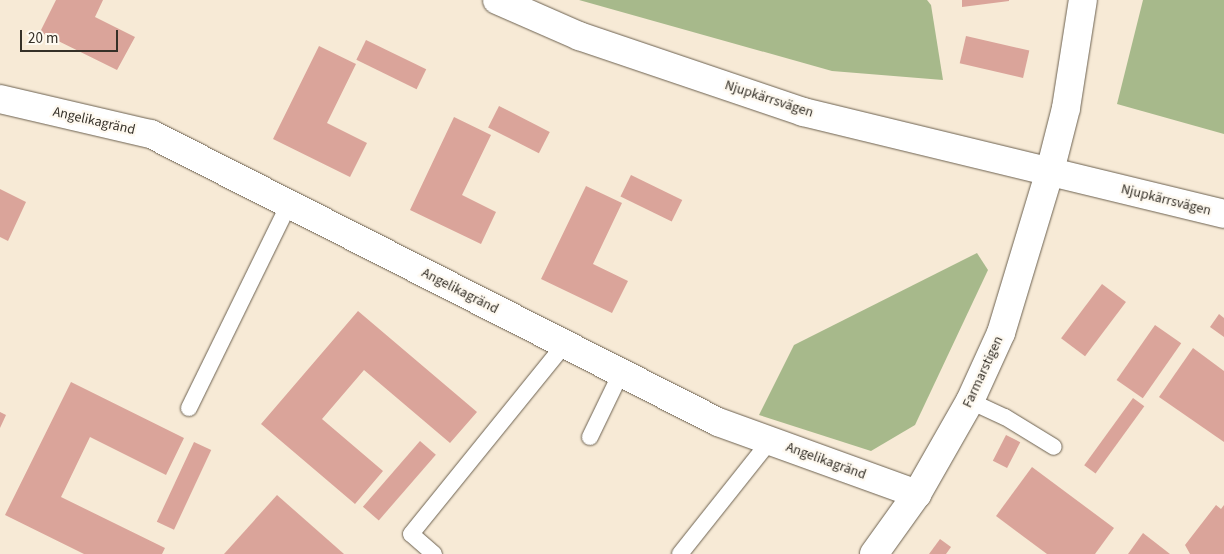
<!DOCTYPE html>
<html>
<head>
<meta charset="utf-8">
<style>
	body { margin:0 }
	#map { position:relative; width:1224px; height:554px; overflow:hidden; background:#f7ead6; font-family:"Source Sans 3",sans-serif }
	div>[style] { position:absolute }
	.forest>* { inset:0; background:#a7b98b }
	.building>* { inset:0; background:#daa49a; transform-origin:0 0 }
	.roads { filter:drop-shadow(0 0 1px #6c6150) drop-shadow(0 0 1px #6c6150) }
	.service>* { height:16px; margin:-8px; padding:0 8px; transform-origin:8px; border-radius:8px; background:#fff }
	.minor>* { height:28px; margin:-14px; padding:0 14px; transform-origin:14px; border-radius:14px; background:#fff }
	span { translate:-50% -50%; white-space:nowrap; text-align:center; line-height:1.15; -webkit-text-stroke:4.5px #fef9f0; paint-order:stroke }
	.street-label { font-size:14px; color:#353028 }
	.scale { position:absolute; left:20px; top:30px; width:98px; height:22px; box-sizing:border-box; border:2px solid #353028; border-top:0; padding-left:6px; font-size:15px; line-height:18px; white-space:nowrap; color:#353028; -webkit-text-stroke:4px #fef9f0; paint-order:stroke }
</style>
</head>
<body>
<div id="map">
	<div class="forest">
		<div style="clip-path:polygon(579px 0,927px 0,931px 5px,943px 80px,832px 71px)"></div>
		<div style="clip-path:polygon(1143px 0,1224px 0,1224px 134px,1117px 104px)"></div>
		<div style="clip-path:polygon(977px 253px,988px 270px,915px 425px,871px 451px,759px 415px,794px 345px)"></div>
	</div>
	<div class="building">
		<div style="clip-path:polygon(56px 0,103px 0,95px 17px,135px 37px,117px 70px,40px 32px)"></div>
		<div style="clip-path:polygon(962px 0,1009px 0,1009px 1px,962px 7px)"></div>
		<div style="left:966px;top:36px;width:65px;height:28px;rotate:13deg"></div>
		<div style="left:366px;top:40px;width:67px;height:22px;rotate:26deg"></div>
		<div style="clip-path:polygon(319px 46px,356px 64px,327px 123px,367px 143px,350px 177px,273px 139px)"></div>
		<div style="left:499px;top:106px;width:57px;height:24px;rotate:27deg"></div>
		<div style="clip-path:polygon(454px 117px,491px 135px,462px 195px,496px 212px,481px 244px,410px 210px)"></div>
		<div style="left:631px;top:175px;width:57px;height:24px;rotate:26deg"></div>
		<div style="clip-path:polygon(586px 186px,622px 203px,593px 264px,628px 281px,612px 313px,541px 279px)"></div>
		<div style="clip-path:polygon(0 189px,26px 202px,8px 241px,0 237px)"></div>
		<div style="left:1102px;top:284px;width:30px;height:68px;rotate:37deg"></div>
		<div style="clip-path:polygon(358px 311px,477px 412px,450px 443px,364px 370px,322px 419px,383px 471px,355px 504px,261px 424px)"></div>
		<div style="clip-path:polygon(1219px 314px,1224px 318px,1224px 337px,1210px 327px)"></div>
		<div style="left:1155px;top:325px;width:32px;height:67px;rotate:35deg"></div>
		<div style="clip-path:polygon(1193px 348px,1224px 371px,1224px 442px,1159px 397px)"></div>
		<div style="clip-path:polygon(71px 382px,184px 438px,166px 475px,90px 437px,61px 497px,165px 548px,162px 554px,84px 554px,5px 515px)"></div>
		<div style="left:1133px;top:398px;width:14px;height:83px;rotate:36deg"></div>
		<div style="clip-path:polygon(0 412px,6px 415px,0 428px)"></div>
		<div style="left:1006px;top:435px;width:16px;height:29px;rotate:27deg"></div>
		<div style="left:420px;top:441px;width:21px;height:87px;rotate:41deg"></div>
		<div style="left:194px;top:442px;width:19px;height:88px;rotate:25deg"></div>
		<div style="clip-path:polygon(1032px 467px,1114px 528px,1095px 554px,1047px 554px,996px 516px)"></div>
		<div style="clip-path:polygon(277px 495px,344px 554px,224px 554px)"></div>
		<div style="clip-path:polygon(1216px 505px,1221px 509px,1224px 505px,1224px 554px,1190px 554px,1185px 545px)"></div>
		<div style="clip-path:polygon(1143px 533px,1170px 554px,1128px 554px)"></div>
		<div style="clip-path:polygon(940px 539px,951px 547px,946px 554px,929px 554px)"></div>
	</div>
	<div class="roads">
		<div class="service">
			<div style="left:970px;top:401px;width:38px;rotate:25deg"></div>
			<div style="left:1005px;top:417px;width:57px;rotate:31.5deg"></div>
			<div style="left:189px;top:408px;width:227px;rotate:-63.9deg"></div>
			<div style="left:590px;top:437px;width:71px;rotate:-64.2deg"></div>
			<div style="left:434px;top:554px;width:30px;rotate:-139deg"></div>
			<div style="left:411px;top:534px;width:245px;rotate:-51deg"></div>
			<div style="left:680px;top:554px;width:144px;rotate:-51.5deg"></div>
		</div>
		<div class="minor">
			<div style="left:497px;top:0;width:90px;rotate:23.7deg"></div>
			<div style="left:579px;top:36px;width:237px;rotate:18.7deg"></div>
			<div style="left:803px;top:112px;width:433px;rotate:13.6deg"></div>
			<div style="left:0;top:99px;width:155px;rotate:13.1deg"></div>
			<div style="left:151px;top:134px;width:636px;rotate:26.93deg"></div>
			<div style="left:718px;top:422px;width:212px;rotate:19.9deg"></div>
			<div style="left:874px;top:554px;width:74px;rotate:-54.4deg"></div>
			<div style="left:917px;top:494px;width:107px;rotate:-60.3deg"></div>
			<div style="left:970px;top:401px;width:75px;rotate:-65.5deg"></div>
			<div style="left:1001px;top:333px;width:169px;rotate:-73.2deg"></div>
			<div style="left:1050px;top:171px;width:65px;rotate:-75.7deg"></div>
			<div style="left:1066px;top:108px;width:109px;rotate:-81.1deg"></div>
		</div>
	</div>
	<div class="street-label">
		<span style="left:769px;top:99px;rotate:18deg">Njupkärrsvägen</span>
		<span style="left:94px;top:121px;rotate:13deg">Angelikagränd</span>
		<span style="left:1166px;top:200px;rotate:14deg">Njupkärrsvägen</span>
		<span style="left:460px;top:291px;rotate:27deg">Angelikagränd</span>
		<span style="left:983px;top:372px;rotate:-65deg">Farmarstigen</span>
		<span style="left:826px;top:461px;rotate:20deg">Angelikagränd</span>
	</div>
	<div class="scale">20 m</div>
</div>
</body>
</html>
